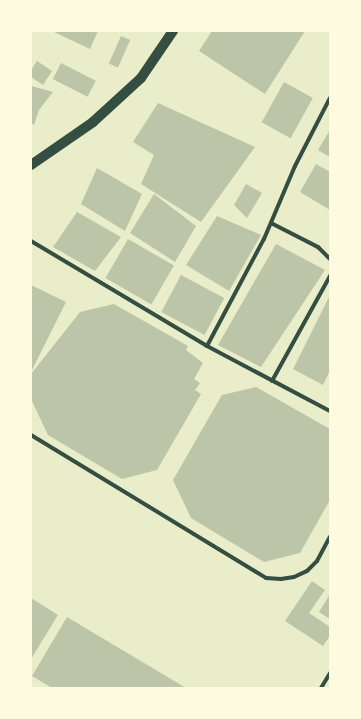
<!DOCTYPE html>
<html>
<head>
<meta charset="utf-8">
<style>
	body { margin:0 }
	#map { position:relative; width:361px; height:719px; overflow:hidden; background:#e9edc9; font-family:"Open Sans",sans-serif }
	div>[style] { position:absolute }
	.building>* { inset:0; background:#bcc5a7; transform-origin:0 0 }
	.minor>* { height:4px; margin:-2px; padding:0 2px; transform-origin:2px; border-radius:2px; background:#344e41 }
	.primary>* { height:10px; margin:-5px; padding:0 5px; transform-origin:5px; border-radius:5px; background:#344e41 }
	span { translate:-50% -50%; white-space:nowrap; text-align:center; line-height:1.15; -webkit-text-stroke:3px #fefae0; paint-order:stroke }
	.frame { position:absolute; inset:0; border:32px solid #fefae0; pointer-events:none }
</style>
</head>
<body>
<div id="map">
	<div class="building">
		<div style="clip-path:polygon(52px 31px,98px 31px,90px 49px)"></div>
		<div style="clip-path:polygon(212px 31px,305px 31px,265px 94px,199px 51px)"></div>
		<div style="left:121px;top:36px;width:10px;height:30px;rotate:24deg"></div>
		<div style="clip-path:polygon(37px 61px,52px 71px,43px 85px,31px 77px,31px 70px)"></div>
		<div style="left:61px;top:63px;width:39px;height:18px;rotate:27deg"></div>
		<div style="left:284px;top:82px;width:33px;height:46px;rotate:29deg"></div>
		<div style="clip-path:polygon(31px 86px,53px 92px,39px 110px,34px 125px,31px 123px)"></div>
		<div style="clip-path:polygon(158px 103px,255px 147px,201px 222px,141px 184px,154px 155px,133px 142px)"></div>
		<div style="clip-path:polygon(330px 130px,330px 157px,318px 150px)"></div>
		<div style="clip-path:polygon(316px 164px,330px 172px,330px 210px,300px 192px)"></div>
		<div style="clip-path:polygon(97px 168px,142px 194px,125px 231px,81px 204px)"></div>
		<div style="clip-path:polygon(246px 184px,262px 193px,247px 218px,234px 205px)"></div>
		<div style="clip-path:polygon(154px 194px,196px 226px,175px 262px,130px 233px)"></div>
		<div style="clip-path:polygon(77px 212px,121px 237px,95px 271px,53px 247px)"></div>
		<div style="clip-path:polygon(217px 216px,261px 235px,229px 291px,186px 265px)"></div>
		<div style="left:128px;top:239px;width:53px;height:45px;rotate:30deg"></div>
		<div style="clip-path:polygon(276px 244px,325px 270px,261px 367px,218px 345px)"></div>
		<div style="left:181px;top:275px;width:49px;height:42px;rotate:28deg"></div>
		<div style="clip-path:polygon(31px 285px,66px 302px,31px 372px)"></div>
		<div style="clip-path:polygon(330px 295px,330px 370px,323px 385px,293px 369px)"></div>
		<div style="clip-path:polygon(114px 304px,188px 346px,186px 350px,203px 363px,194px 379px,200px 383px,195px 390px,201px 394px,157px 470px,122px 479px,48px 435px,31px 399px,31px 374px,80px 312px)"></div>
		<div style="clip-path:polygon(256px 387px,330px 429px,330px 500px,300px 553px,264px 562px,191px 518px,173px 480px,222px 395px)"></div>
		<div style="clip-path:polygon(312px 581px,325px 590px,309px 613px,330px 627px,330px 636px,323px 646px,285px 621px)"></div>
		<div style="clip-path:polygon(330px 594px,330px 619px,319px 612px)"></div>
		<div style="clip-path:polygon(31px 598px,58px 615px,31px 659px)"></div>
		<div style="clip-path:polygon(67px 617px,186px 688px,52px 688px,32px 676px)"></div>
	</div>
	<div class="minor">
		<div style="left:271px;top:223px;width:53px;rotate:27.1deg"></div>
		<div style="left:318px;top:247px;width:17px;rotate:45deg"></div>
		<div style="left:31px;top:241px;width:205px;rotate:30.8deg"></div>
		<div style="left:207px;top:346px;width:139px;rotate:27.9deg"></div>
		<div style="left:207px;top:346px;width:121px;rotate:-62deg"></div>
		<div style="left:264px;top:239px;width:79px;rotate:-67deg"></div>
		<div style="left:295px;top:166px;width:76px;rotate:-62.8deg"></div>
		<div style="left:272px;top:381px;width:120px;rotate:-61.1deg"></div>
		<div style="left:31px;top:435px;width:275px;rotate:31.3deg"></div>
		<div style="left:266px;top:578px;width:15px;rotate:4deg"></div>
		<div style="left:281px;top:579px;width:13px;rotate:-9deg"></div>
		<div style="left:294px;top:577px;width:14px;rotate:-25deg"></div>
		<div style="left:307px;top:571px;width:14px;rotate:-45deg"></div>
		<div style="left:317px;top:561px;width:27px;rotate:-62deg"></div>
		<div style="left:321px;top:688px;width:17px;rotate:-59deg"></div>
	</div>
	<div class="primary">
		<div style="left:31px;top:165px;width:75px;rotate:-34.7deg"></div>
		<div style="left:93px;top:122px;width:65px;rotate:-42.5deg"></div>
		<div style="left:141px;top:78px;width:57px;rotate:-55.8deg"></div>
	</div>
	<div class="frame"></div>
</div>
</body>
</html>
